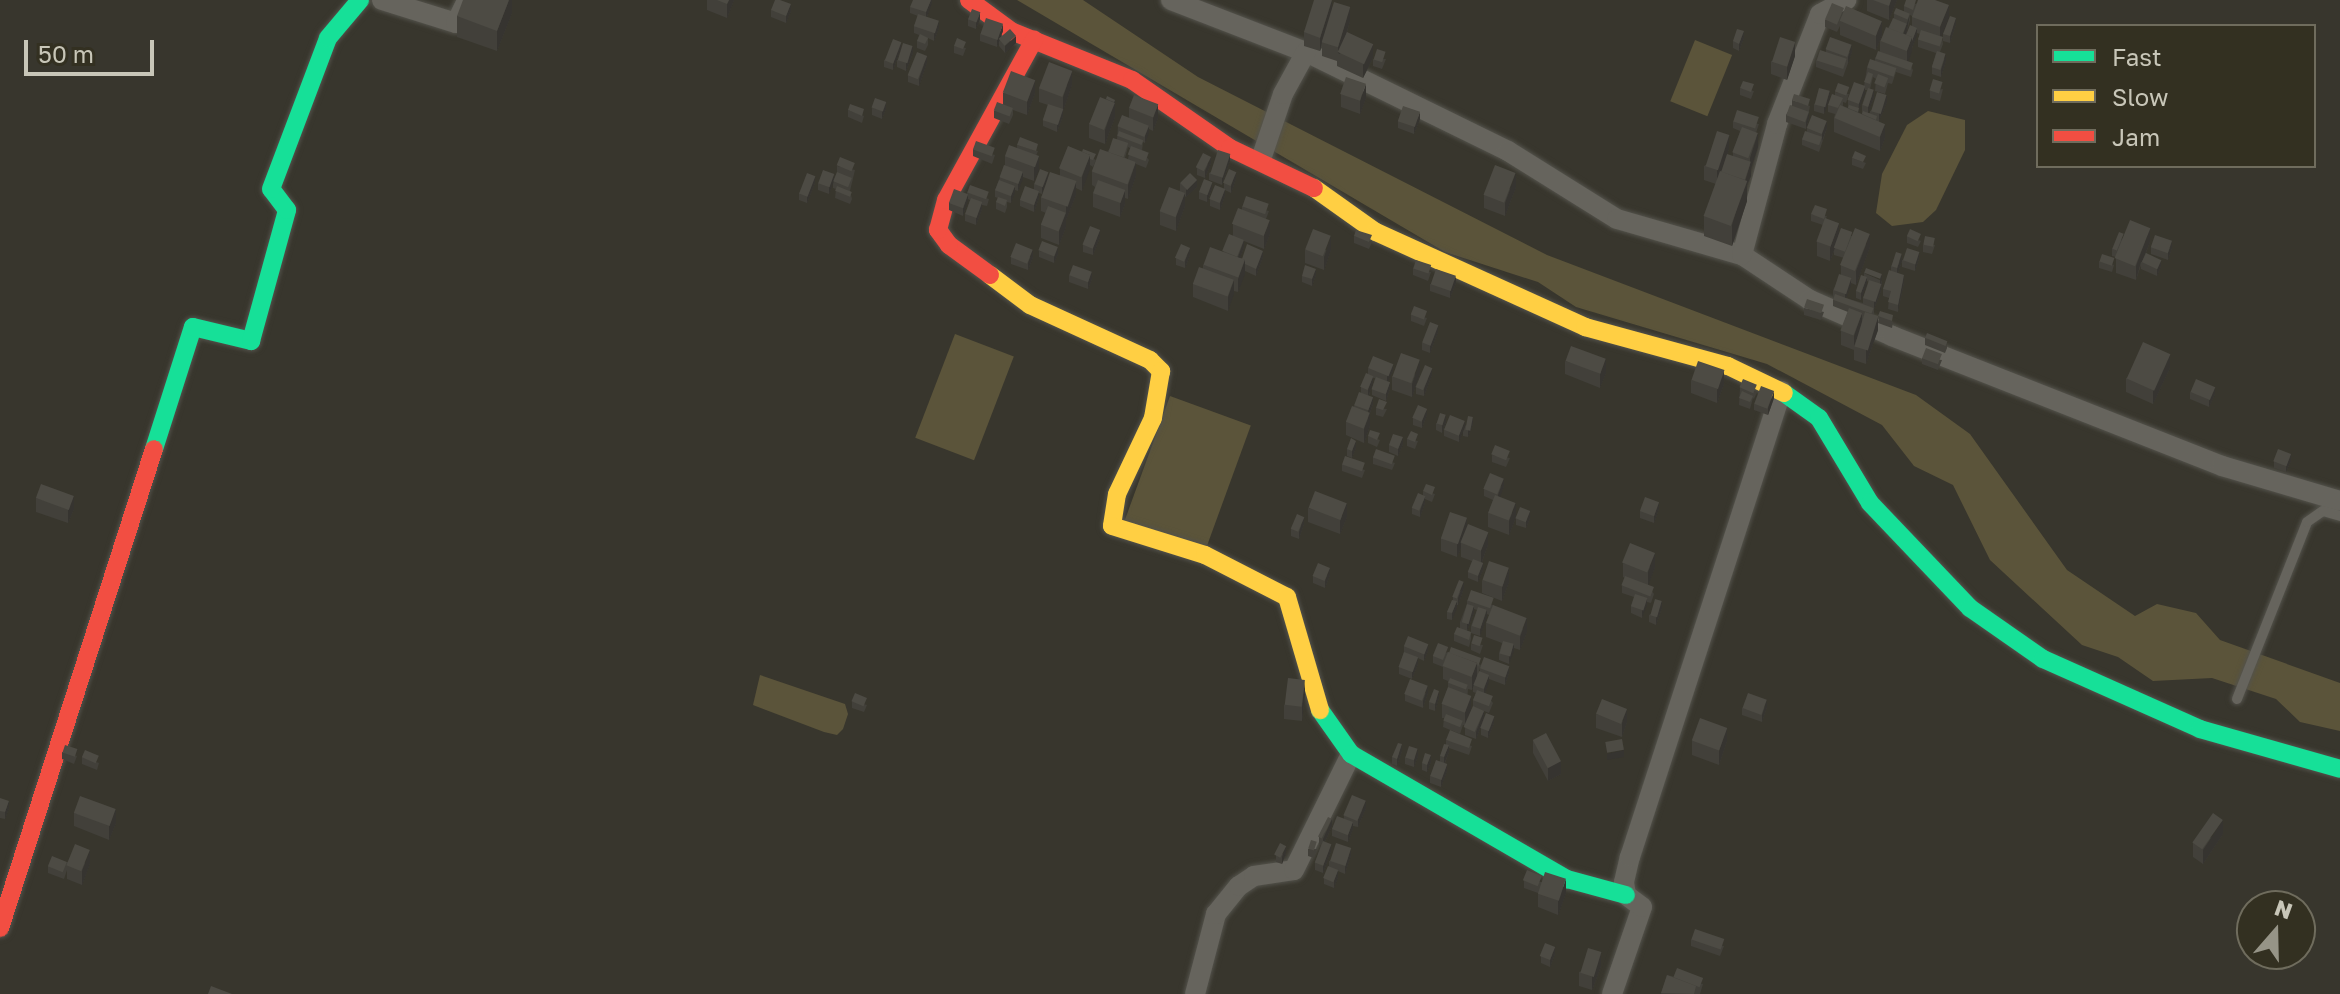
<!DOCTYPE html>
<html>
<head>
<meta charset="utf-8">
<style>
	body { margin:0 }
	#map { position:relative; width:2340px; height:994px; overflow:hidden; background:#38362d; font-family:"Golos Text",sans-serif }
	div>[style] { position:absolute }
	.water>* { inset:0; background:#5b543a; transform-origin:0 0 }
	.roads { filter:drop-shadow(0 0 2px #53524b) drop-shadow(0 0 2px #53524b) }
	.lane>* { height:10px; margin:-5px; padding:0 5px; transform-origin:5px; border-radius:5px; background:#66645d }
	.street>* { height:20px; margin:-10px; padding:0 10px; transform-origin:10px; border-radius:10px; background:#66645d }
	.fast>* { height:18px; margin:-9px; padding:0 9px; transform-origin:9px; border-radius:9px; background:#16e098 }
	.slow>* { height:18px; margin:-9px; padding:0 9px; transform-origin:9px; border-radius:9px; background:#ffcf43 }
	.jam>* { height:18px; margin:-9px; padding:0 9px; transform-origin:9px; border-radius:9px; background:#f24e42 }
	.wall>* { inset:0; background:#42403a }
	.shaded-wall>* { inset:0; background:#363430 }
	.building>* { inset:0; background:#4d4b44; transform-origin:0 0 }
	span { translate:-50% -50%; white-space:nowrap; text-align:center; line-height:1.15; -webkit-text-stroke:7px #333021; paint-order:stroke }
	.legend { position:absolute; left:2036px; top:24px; width:280px; height:144px; box-sizing:border-box; background:#333021; border:2px solid #6f6c5d; margin:0; padding:10px 14px; list-style:none; font-size:24px; color:#c8c6b8 }
	.legend li { display:flex; align-items:center; gap:16px; height:40px }
	.legend b { width:40px; border:2px solid #6f6c5d }
	.north { position:absolute; left:2236px; top:890px; width:80px; height:80px; box-sizing:border-box; background:#333021; border:2px solid #6f6c5d; border-radius:50%; rotate:20deg; font-size:22px; font-weight:700; line-height:32px; text-align:center; color:#c8c6b8 }
	.north::after { content:''; display:block; margin:auto; width:28px; height:36px; background:#969487; clip-path:polygon(50% 0,100% 100%,50% 72%,0 100%) }
	.scale { position:absolute; left:24px; top:40px; width:130px; height:36px; box-sizing:border-box; border:4px solid #c8c6b8; border-top:0; padding-left:10px; font-size:24px; line-height:28px; white-space:nowrap; color:#c8c6b8; -webkit-text-stroke:6px #333021; paint-order:stroke }
</style>
</head>
<body>
<div id="map">
	<div class="water">
		<div style="clip-path:polygon(1017px 0,1083px 0,1198px 77px,1547px 255px,1916px 395px,1970px 434px,2067px 570px,2135px 616px,2157px 604px,2196px 613px,2220px 640px,2340px 683px,2340px 731px,2300px 722px,2276px 699px,2212px 678px,2153px 681px,2118px 657px,2082px 645px,1990px 560px,1953px 485px,1914px 466px,1882px 425px,1767px 364px,1576px 307px,1538px 282px,1445px 252px)"></div>
		<div style="left:1695px;top:40px;width:40px;height:66px;rotate:22deg"></div>
		<div style="clip-path:polygon(1928px 111px,1965px 120px,1965px 150px,1936px 210px,1923px 222px,1892px 226px,1876px 213px,1882px 174px,1907px 125px)"></div>
		<div style="left:955px;top:334px;width:63px;height:111px;rotate:21deg"></div>
		<div style="left:1170px;top:396px;width:86px;height:134px;rotate:20deg"></div>
		<div style="clip-path:polygon(760px 675px,845px 704px,848px 714px,843px 729px,837px 735px,824px 732px,753px 705px)"></div>
	</div>
	<div class="roads">
		<div class="lane">
			<div style="left:2237px;top:699px;width:190px;rotate:-68.4deg"></div>
			<div style="left:2307px;top:522px;width:19px;rotate:-35deg"></div>
			<div style="left:2323px;top:511px;width:18px;rotate:16deg"></div>
		</div>
		<div class="street">
			<div style="left:382px;top:0;width:77px;rotate:17.3deg"></div>
			<div style="left:456px;top:23px;width:25px;rotate:-64deg"></div>
			<div style="left:1171px;top:0;width:145px;rotate:21.1deg"></div>
			<div style="left:1306px;top:52px;width:225px;rotate:26.1deg"></div>
			<div style="left:1508px;top:151px;width:128px;rotate:32deg"></div>
			<div style="left:1617px;top:219px;width:130px;rotate:16.1deg"></div>
			<div style="left:1742px;top:255px;width:82px;rotate:33.5deg"></div>
			<div style="left:1810px;top:300px;width:90px;rotate:23.7deg"></div>
			<div style="left:1892px;top:336px;width:355px;rotate:21.5deg"></div>
			<div style="left:2222px;top:466px;width:123px;rotate:16.5deg"></div>
			<div style="left:1261px;top:159px;width:69px;rotate:-71.3deg"></div>
			<div style="left:1283px;top:94px;width:48px;rotate:-61.3deg"></div>
			<div style="left:1742px;top:255px;width:136px;rotate:-75deg"></div>
			<div style="left:1777px;top:124px;width:118px;rotate:-68.6deg"></div>
			<div style="left:1820px;top:14px;width:30px;rotate:-28deg"></div>
			<div style="left:1195px;top:994px;width:83px;rotate:-75.3deg"></div>
			<div style="left:1216px;top:914px;width:36px;rotate:-51deg"></div>
			<div style="left:1239px;top:886px;width:18px;rotate:-34deg"></div>
			<div style="left:1254px;top:876px;width:40px;rotate:-8.5deg"></div>
			<div style="left:1294px;top:870px;width:129px;rotate:-63.8deg"></div>
			<div style="left:1612px;top:994px;width:92px;rotate:-71deg"></div>
			<div style="left:1642px;top:907px;width:20px;rotate:-143deg"></div>
			<div style="left:1626px;top:895px;width:13px;rotate:-99deg"></div>
			<div style="left:1624px;top:882px;width:26px;rotate:-77deg"></div>
			<div style="left:1630px;top:857px;width:490px;rotate:-72deg"></div>
		</div>
		<div class="fast">
			<div style="left:1784px;top:393px;width:43px;rotate:35.5deg"></div>
			<div style="left:1819px;top:418px;width:99px;rotate:59deg"></div>
			<div style="left:1870px;top:503px;width:145px;rotate:46.4deg"></div>
			<div style="left:1970px;top:608px;width:89px;rotate:34.9deg"></div>
			<div style="left:2043px;top:659px;width:172px;rotate:24deg"></div>
			<div style="left:2200px;top:729px;width:146px;rotate:15.9deg"></div>
			<div style="left:154px;top:449px;width:128px;rotate:-72.3deg"></div>
			<div style="left:193px;top:327px;width:60px;rotate:13.6deg"></div>
			<div style="left:251px;top:341px;width:136px;rotate:-74.6deg"></div>
			<div style="left:287px;top:210px;width:26px;rotate:-127deg"></div>
			<div style="left:271px;top:189px;width:161px;rotate:-69.3deg"></div>
			<div style="left:328px;top:38px;width:50px;rotate:-49.9deg"></div>
			<div style="left:1320px;top:710px;width:54px;rotate:54.8deg"></div>
			<div style="left:1351px;top:754px;width:250px;rotate:30.1deg"></div>
			<div style="left:1567px;top:879px;width:61px;rotate:15.2deg"></div>
		</div>
		<div class="slow">
			<div style="left:1314px;top:188px;width:76px;rotate:35.4deg"></div>
			<div style="left:1376px;top:232px;width:230px;rotate:24.4deg"></div>
			<div style="left:1585px;top:327px;width:148px;rotate:15.3deg"></div>
			<div style="left:1728px;top:366px;width:62px;rotate:25.7deg"></div>
			<div style="left:990px;top:275px;width:50px;rotate:36.9deg"></div>
			<div style="left:1030px;top:305px;width:132px;rotate:24.6deg"></div>
			<div style="left:1150px;top:360px;width:16px;rotate:45deg"></div>
			<div style="left:1161px;top:371px;width:48px;rotate:99.7deg"></div>
			<div style="left:1153px;top:418px;width:84px;rotate:115.3deg"></div>
			<div style="left:1117px;top:494px;width:32px;rotate:99deg"></div>
			<div style="left:1112px;top:526px;width:97px;rotate:17.3deg"></div>
			<div style="left:1205px;top:555px;width:92px;rotate:27.1deg"></div>
			<div style="left:1287px;top:597px;width:118px;rotate:73.7deg"></div>
		</div>
		<div class="jam">
			<div style="left:969px;top:0;width:52px;rotate:36.4deg"></div>
			<div style="left:1011px;top:31px;width:131px;rotate:22deg"></div>
			<div style="left:1132px;top:80px;width:119px;rotate:34.8deg"></div>
			<div style="left:1230px;top:148px;width:93px;rotate:25.5deg"></div>
			<div style="left:990px;top:275px;width:51px;rotate:-143.8deg"></div>
			<div style="left:949px;top:245px;width:19px;rotate:-126deg"></div>
			<div style="left:938px;top:230px;width:31px;rotate:-75deg"></div>
			<div style="left:946px;top:200px;width:183px;rotate:-61.2deg"></div>
			<div style="left:0;top:928px;width:503px;rotate:-72.18deg"></div>
		</div>
	</div>
	<div class="wall">
		<div style="clip-path:polygon(512px 0,512px 13px,497px 51px,457px 37px,457px 16px)"></div>
		<div style="clip-path:polygon(707px 0,734px 0,727px 18px,707px 10px)"></div>
		<div style="clip-path:polygon(932px 0,927px 17px,939px 28px,934px 41px,928px 38px,928px 45px,925px 51px,917px 48px,917px 41px,919px 35px,914px 33px,914px 26px,918px 16px,910px 13px,910px 7px)"></div>
		<div style="clip-path:polygon(1867px 0,1897px 0,1889px 20px,1867px 11px)"></div>
		<div style="clip-path:polygon(evenodd,1935px 0,1942px 37px,1943px 44px,1940px 52px,1946px 61px,1941px 77px,1932px 74px,1932px 67px,1936px 53px,1918px 47px,1918px 40px,1920px 34px,1917px 33px,1908px 61px,1913px 70px,1911px 77px,1896px 72px,1892px 84px,1888px 83px,1885px 94px,1875px 91px,1876px 79px,1873px 77px,1870px 89px,1874px 97px,1868px 113px,1870px 113px,1870px 111px,1887px 102px,1879px 121px,1885px 138px,1880px 151px,1834px 132px,1834px 118px,1835px 114px,1828px 112px,1828px 105px,1835px 95px,1835px 92px,1849px 94px,1846px 103px,1843px 102px,1843px 106px,1848px 108px,1848px 100px,1864px 86px,1867px 68px,1875px 61px,1875px 58px,1880px 51px,1880px 41px,1894px 18px,1894px 14px,1904px 11px,1904px 6px,1935px 0,1910px 15px,1912px 16px,1912px 26px,1906px 35px,1910px 20px,1910px 15px,1935px 0,1865px 90px,1867px 90px,1862px 105px,1862px 114px,1859px 113px,1859px 110px,1865px 90px)"></div>
		<div style="clip-path:polygon(1332px 7px,1350px 21px,1347px 32px,1373px 58px,1363px 78px,1337px 66px,1337px 61px,1322px 56px,1322px 47px,1320px 51px,1304px 46px,1304px 32px)"></div>
		<div style="clip-path:polygon(771px 10px,791px 11px,786px 23px,771px 17px)"></div>
		<div style="clip-path:polygon(1844px 11px,1882px 35px,1876px 50px,1840px 35px,1840px 26px,1837px 32px,1825px 27px,1825px 20px)"></div>
		<div style="clip-path:polygon(968px 19px,980px 19px,976px 29px,968px 26px)"></div>
		<div style="clip-path:polygon(1956px 25px,1950px 43px,1943px 41px,1943px 34px)"></div>
		<div style="clip-path:polygon(1003px 31px,1000px 38px,1016px 43px,1005px 53px,999px 46px,999px 41px,997px 47px,980px 41px,980px 34px)"></div>
		<div style="clip-path:polygon(1744px 38px,1739px 51px,1733px 48px,1733px 41px)"></div>
		<div style="clip-path:polygon(954px 46px,966px 48px,963px 56px,954px 53px)"></div>
		<div style="clip-path:polygon(901px 49px,893px 70px,884px 67px,884px 60px)"></div>
		<div style="clip-path:polygon(1826px 49px,1852px 52px,1843px 77px,1816px 67px,1816px 60px,1826px 52px)"></div>
		<div style="clip-path:polygon(913px 53px,906px 71px,897px 67px,897px 60px)"></div>
		<div style="clip-path:polygon(1795px 56px,1787px 80px,1771px 74px,1771px 61px)"></div>
		<div style="clip-path:polygon(1373px 59px,1386px 59px,1382px 69px,1373px 66px)"></div>
		<div style="clip-path:polygon(927px 63px,919px 86px,908px 82px,908px 75px)"></div>
		<div style="clip-path:polygon(1072px 85px,1063px 111px,1063px 116px,1057px 132px,1043px 126px,1043px 120px,1048px 105px,1039px 102px,1039px 88px)"></div>
		<div style="clip-path:polygon(1740px 88px,1754px 91px,1751px 99px,1740px 95px)"></div>
		<div style="clip-path:polygon(1943px 89px,1940px 101px,1930px 98px,1930px 91px)"></div>
		<div style="clip-path:polygon(1830px 91px,1824px 114px,1814px 111px,1814px 104px)"></div>
		<div style="clip-path:polygon(1003px 93px,1035px 93px,1027px 115px,1013px 110px,1013px 115px,1009px 124px,994px 118px,994px 111px,1003px 104px)"></div>
		<div style="clip-path:polygon(1341px 94px,1366px 98px,1360px 114px,1341px 107px)"></div>
		<div style="clip-path:polygon(1106px 99px,1115px 100px,1115px 117px,1105px 144px,1089px 138px,1089px 124px)"></div>
		<div style="clip-path:polygon(1792px 100px,1810px 106px,1809px 111px,1809px 118px,1806px 129px,1786px 122px,1786px 115px,1792px 105px)"></div>
		<div style="clip-path:polygon(872px 108px,886px 109px,882px 119px,872px 115px)"></div>
		<div style="clip-path:polygon(evenodd,1129px 108px,1158px 118px,1153px 131px,1149px 129px,1145px 143px,1143px 142px,1142px 151px,1149px 160px,1146px 168px,1136px 164px,1136px 176px,1128px 199px,1125px 198px,1125px 204px,1120px 217px,1093px 207px,1093px 193px,1095px 187px,1092px 185px,1092px 172px,1117px 139px,1118px 126px,1129px 118px,1129px 108px,1128px 147px,1130px 148px,1128px 159px,1125px 158px,1128px 147px)"></div>
		<div style="clip-path:polygon(848px 110px,864px 116px,862px 123px,848px 117px)"></div>
		<div style="clip-path:polygon(1420px 119px,1414px 134px,1398px 128px,1398px 121px)"></div>
		<div style="clip-path:polygon(1733px 121px,1759px 124px,1756px 133px,1758px 147px,1751px 169px,1751px 176px,1747px 185px,1747px 201px,1732px 246px,1704px 236px,1704px 216px,1716px 184px,1704px 180px,1704px 166px,1729px 149px,1721px 171px,1733px 156px,1733px 152px,1740px 131px,1733px 128px)"></div>
		<div style="clip-path:polygon(1807px 128px,1827px 128px,1819px 152px,1802px 145px,1802px 139px,1807px 131px)"></div>
		<div style="clip-path:polygon(1017px 145px,1038px 151px,1036px 156px,1034px 181px,1023px 177px,1018px 191px,1015px 190px,1011px 203px,1007px 202px,1007px 207px,1005px 213px,996px 209px,996px 202px,998px 198px,995px 197px,995px 190px,1005px 165px,1005px 156px,1017px 149px)"></div>
		<div style="clip-path:polygon(1068px 146px,1096px 160px,1093px 167px,1090px 165px,1082px 191px,1076px 188px,1076px 195px,1066px 220px,1066px 227px,1059px 245px,1041px 238px,1041px 225px,1046px 213px,1041px 211px,1041px 197px,1060px 175px,1060px 169px)"></div>
		<div style="clip-path:polygon(973px 149px,995px 155px,992px 164px,973px 156px)"></div>
		<div style="clip-path:polygon(1852px 158px,1866px 163px,1863px 169px,1852px 165px)"></div>
		<div style="clip-path:polygon(1230px 161px,1222px 185px,1209px 180px,1209px 173px)"></div>
		<div style="clip-path:polygon(1211px 163px,1205px 178px,1197px 175px,1197px 168px)"></div>
		<div style="clip-path:polygon(837px 166px,855px 170px,850px 191px,852px 199px,850px 204px,835px 198px,836px 189px,833px 188px,833px 182px,829px 194px,818px 190px,818px 183px,834px 180px,837px 172px)"></div>
		<div style="clip-path:polygon(1048px 172px,1042px 194px,1039px 193px,1039px 198px,1034px 212px,1020px 206px,1020px 200px,1034px 189px,1034px 184px)"></div>
		<div style="clip-path:polygon(1236px 179px,1231px 193px,1225px 190px,1225px 196px,1220px 210px,1210px 206px,1210px 199px,1224px 189px,1224px 183px)"></div>
		<div style="clip-path:polygon(815px 183px,807px 203px,799px 200px,799px 193px)"></div>
		<div style="clip-path:polygon(1180px 183px,1197px 187px,1186px 197px,1185px 196px,1185px 206px,1176px 231px,1160px 225px,1160px 211px,1180px 190px)"></div>
		<div style="clip-path:polygon(1516px 187px,1505px 216px,1484px 208px,1484px 195px)"></div>
		<div style="clip-path:polygon(1212px 189px,1207px 202px,1199px 199px,1199px 192px)"></div>
		<div style="clip-path:polygon(967px 192px,989px 199px,987px 206px,982px 205px,982px 209px,976px 225px,965px 221px,965px 214px,970px 200px,968px 199px,963px 216px,949px 210px,949px 203px,967px 194px)"></div>
		<div style="clip-path:polygon(1242px 206px,1269px 211px,1266px 219px,1270px 234px,1264px 249px,1244px 241px,1244px 247px,1240px 258px,1263px 257px,1256px 276px,1245px 271px,1238px 292px,1234px 291px,1228px 311px,1193px 297px,1193px 284px,1203px 268px,1203px 265px,1223px 252px,1233px 236px,1233px 224px,1242px 210px)"></div>
		<div style="clip-path:polygon(1811px 214px,1827px 216px,1826px 218px,1839px 233px,1852px 236px,1870px 247px,1856px 285px,1851px 283px,1846px 298px,1863px 303px,1863px 298px,1869px 282px,1867px 281px,1861px 300px,1856px 298px,1856px 291px,1864px 276px,1864px 273px,1882px 281px,1881px 291px,1874px 309px,1874px 315px,1878px 330px,1866px 364px,1854px 360px,1854px 350px,1841px 345px,1841px 331px,1848px 312px,1833px 306px,1833px 290px,1841px 275px,1841px 265px,1844px 258px,1834px 255px,1834px 251px,1830px 261px,1817px 256px,1817px 242px,1823px 225px,1811px 221px)"></div>
		<div style="clip-path:polygon(1354px 236px,1372px 242px,1369px 249px,1354px 243px)"></div>
		<div style="clip-path:polygon(1907px 236px,1921px 241px,1918px 247px,1907px 243px)"></div>
		<div style="clip-path:polygon(1100px 237px,1093px 255px,1083px 252px,1083px 245px)"></div>
		<div style="clip-path:polygon(2124px 237px,2150px 242px,2146px 253px,2161px 266px,2157px 276px,2141px 269px,2141px 265px,2136px 280px,2116px 273px,2116px 257px,2112px 256px,2112px 249px)"></div>
		<div style="clip-path:polygon(1923px 245px,1935px 245px,1932px 254px,1923px 252px)"></div>
		<div style="clip-path:polygon(2151px 247px,2172px 248px,2168px 260px,2151px 254px)"></div>
		<div style="clip-path:polygon(1305px 250px,1331px 250px,1324px 270px,1305px 263px)"></div>
		<div style="clip-path:polygon(1039px 251px,1058px 254px,1054px 263px,1039px 257px)"></div>
		<div style="clip-path:polygon(1190px 255px,1185px 268px,1176px 265px,1176px 258px)"></div>
		<div style="clip-path:polygon(1011px 257px,1033px 257px,1028px 270px,1011px 264px)"></div>
		<div style="clip-path:polygon(1919px 259px,1915px 271px,1902px 267px,1902px 261px,1898px 273px,1904px 282px,1898px 312px,1888px 309px,1889px 298px,1883px 296px,1883px 289px,1891px 271px,1891px 266px,1902px 260px)"></div>
		<div style="clip-path:polygon(2099px 261px,2114px 265px,2112px 272px,2099px 268px)"></div>
		<div style="clip-path:polygon(1413px 268px,1431px 272px,1428px 281px,1413px 275px)"></div>
		<div style="clip-path:polygon(1069px 275px,1092px 279px,1088px 289px,1069px 282px)"></div>
		<div style="clip-path:polygon(1316px 275px,1312px 286px,1302px 282px,1302px 276px)"></div>
		<div style="clip-path:polygon(1456px 283px,1450px 298px,1430px 291px,1430px 284px)"></div>
		<div style="clip-path:polygon(1804px 308px,1824px 312px,1821px 320px,1804px 315px)"></div>
		<div style="clip-path:polygon(1880px 311px,1893px 322px,1892px 328px,1878px 323px)"></div>
		<div style="clip-path:polygon(1411px 314px,1427px 318px,1424px 326px,1411px 321px)"></div>
		<div style="clip-path:polygon(1438px 332px,1430px 353px,1422px 350px,1422px 343px)"></div>
		<div style="clip-path:polygon(1925px 338px,1947px 341px,1947px 348px,1945px 353px,1925px 345px)"></div>
		<div style="clip-path:polygon(1922px 358px,1942px 360px,1938px 370px,1922px 364px)"></div>
		<div style="clip-path:polygon(1565px 361px,1606px 373px,1600px 388px,1565px 374px)"></div>
		<div style="clip-path:polygon(1368px 368px,1393px 371px,1388px 381px,1390px 389px,1386px 401px,1372px 395px,1372px 389px,1375px 378px,1373px 378px,1369px 396px,1373px 404px,1370px 413px,1370px 426px,1364px 443px,1346px 435px,1346px 422px,1361px 392px,1361px 387px,1368px 374px)"></div>
		<div style="clip-path:polygon(2170px 368px,2153px 404px,2126px 392px,2126px 378px)"></div>
		<div style="clip-path:polygon(1420px 374px,1412px 397px,1392px 390px,1392px 376px)"></div>
		<div style="clip-path:polygon(1432px 375px,1424px 396px,1416px 394px,1416px 387px)"></div>
		<div style="clip-path:polygon(1691px 380px,1724px 384px,1717px 403px,1691px 393px)"></div>
		<div style="clip-path:polygon(1740px 387px,1757px 392px,1754px 399px,1753px 398px,1750px 409px,1739px 405px)"></div>
		<div style="clip-path:polygon(2190px 392px,2215px 394px,2209px 407px,2190px 399px)"></div>
		<div style="clip-path:polygon(1774px 398px,1768px 415px,1754px 410px,1754px 404px)"></div>
		<div style="clip-path:polygon(1376px 408px,1387px 409px,1383px 417px,1376px 415px)"></div>
		<div style="clip-path:polygon(1427px 415px,1422px 428px,1413px 425px,1413px 418px)"></div>
		<div style="clip-path:polygon(1446px 422px,1442px 433px,1436px 430px,1436px 423px)"></div>
		<div style="clip-path:polygon(1473px 424px,1468px 437px,1463px 436px,1463px 431px,1459px 442px,1444px 436px,1444px 430px)"></div>
		<div style="clip-path:polygon(1368px 436px,1380px 440px,1377px 447px,1368px 443px)"></div>
		<div style="clip-path:polygon(1407px 439px,1418px 441px,1415px 449px,1407px 446px)"></div>
		<div style="clip-path:polygon(1403px 444px,1398px 456px,1389px 452px,1389px 445px)"></div>
		<div style="clip-path:polygon(1356px 448px,1352px 458px,1347px 456px,1347px 449px)"></div>
		<div style="clip-path:polygon(1492px 455px,1510px 458px,1506px 467px,1492px 462px)"></div>
		<div style="clip-path:polygon(1373px 457px,1395px 463px,1392px 470px,1373px 464px)"></div>
		<div style="clip-path:polygon(2274px 461px,2291px 461px,2286px 472px,2274px 468px)"></div>
		<div style="clip-path:polygon(1342px 464px,1365px 470px,1362px 478px,1342px 471px)"></div>
		<div style="clip-path:polygon(1504px 486px,1499px 497px,1516px 517px,1509px 535px,1488px 527px,1488px 513px,1493px 500px,1484px 496px,1484px 489px)"></div>
		<div style="clip-path:polygon(1423px 491px,1435px 494px,1432px 502px,1425px 499px,1425px 503px,1420px 517px,1412px 514px,1412px 508px,1423px 495px)"></div>
		<div style="clip-path:polygon(36px 498px,74px 509px,68px 523px,36px 512px)"></div>
		<div style="clip-path:polygon(1308px 508px,1347px 517px,1340px 534px,1308px 522px)"></div>
		<div style="clip-path:polygon(1659px 509px,1654px 523px,1640px 518px,1640px 511px)"></div>
		<div style="clip-path:polygon(1516px 518px,1530px 518px,1526px 528px,1516px 525px)"></div>
		<div style="clip-path:polygon(1304px 524px,1299px 539px,1291px 536px,1291px 529px)"></div>
		<div style="clip-path:polygon(1467px 527px,1488px 545px,1482px 562px,1483px 570px,1478px 582px,1468px 578px,1468px 572px,1472px 561px,1461px 557px,1461px 548px,1457px 557px,1441px 551px,1441px 538px)"></div>
		<div style="clip-path:polygon(1623px 563px,1655px 567px,1648px 585px,1654px 594px,1651px 603px,1647px 602px,1642px 618px,1631px 613px,1631px 606px,1634px 597px,1622px 593px,1622px 586px,1625px 578px,1623px 577px)"></div>
		<div style="clip-path:polygon(1330px 575px,1325px 588px,1313px 583px,1313px 576px)"></div>
		<div style="clip-path:polygon(1482px 580px,1509px 582px,1502px 601px,1482px 593px)"></div>
		<div style="clip-path:polygon(1464px 588px,1458px 605px,1457px 605px,1452px 620px,1447px 619px,1447px 612px,1453px 600px,1453px 597px)"></div>
		<div style="clip-path:polygon(evenodd,1467px 600px,1493px 605px,1527px 632px,1520px 650px,1514px 648px,1509px 664px,1499px 660px,1499px 653px,1502px 643px,1486px 637px,1486px 623px,1489px 615px,1487px 614px,1480px 636px,1471px 633px,1471px 639px,1469px 647px,1454px 641px,1454px 634px,1460px 628px,1460px 622px,1467px 604px,1467px 600px,1474px 609px,1477px 610px,1471px 626px,1471px 632px,1467px 631px,1474px 613px,1474px 609px)"></div>
		<div style="clip-path:polygon(1662px 608px,1656px 625px,1649px 622px,1649px 615px)"></div>
		<div style="clip-path:polygon(1471px 644px,1483px 645px,1480px 654px,1471px 650px)"></div>
		<div style="clip-path:polygon(1404px 646px,1428px 651px,1424px 661px,1418px 658px,1418px 664px,1412px 679px,1399px 674px,1399px 667px,1404px 652px)"></div>
		<div style="clip-path:polygon(1448px 652px,1481px 665px,1478px 674px,1480px 672px,1480px 668px,1509px 673px,1505px 685px,1489px 679px,1485px 693px,1493px 703px,1489px 713px,1484px 711px,1484px 718px,1476px 739px,1465px 735px,1465px 728px,1473px 706px,1473px 700px,1476px 693px,1473px 692px,1473px 687px,1472px 690px,1468px 689px,1465px 726px,1463px 725px,1460px 734px,1443px 727px,1444px 718px,1442px 718px,1442px 704px,1448px 688px,1448px 681px,1443px 679px,1443px 667px,1433px 663px,1433px 656px)"></div>
		<div style="clip-path:polygon(1428px 693px,1423px 708px,1405px 701px,1405px 694px)"></div>
		<div style="clip-path:polygon(1305px 694px,1302px 721px,1284px 719px,1284px 705px)"></div>
		<div style="clip-path:polygon(1439px 698px,1435px 711px,1429px 709px,1429px 702px)"></div>
		<div style="clip-path:polygon(852px 701px,867px 705px,864px 712px,852px 708px)"></div>
		<div style="clip-path:polygon(1767px 707px,1762px 722px,1742px 715px,1742px 708px)"></div>
		<div style="clip-path:polygon(1596px 714px,1627px 722px,1622px 737px,1596px 728px)"></div>
		<div style="clip-path:polygon(1494px 723px,1488px 738px,1481px 735px,1481px 728px)"></div>
		<div style="clip-path:polygon(1446px 740px,1472px 746px,1469px 755px,1449px 748px,1449px 752px,1445px 763px,1447px 771px,1441px 787px,1430px 783px,1430px 776px,1440px 762px,1440px 756px,1446px 744px)"></div>
		<div style="clip-path:polygon(1533px 740px,1561px 774px,1548px 781px,1533px 753px)"></div>
		<div style="clip-path:polygon(1692px 741px,1727px 741px,1719px 765px,1692px 755px)"></div>
		<div style="clip-path:polygon(1402px 751px,1397px 766px,1392px 764px,1392px 757px)"></div>
		<div style="clip-path:polygon(62px 752px,77px 756px,74px 764px,62px 759px)"></div>
		<div style="clip-path:polygon(1418px 756px,1414px 767px,1405px 764px,1405px 757px)"></div>
		<div style="clip-path:polygon(82px 757px,99px 763px,97px 770px,82px 764px)"></div>
		<div style="clip-path:polygon(1431px 762px,1427px 772px,1422px 770px,1422px 763px)"></div>
		<div style="clip-path:polygon(0 798px,9px 808px,5px 819px,0 818px)"></div>
		<div style="clip-path:polygon(1366px 808px,1358px 827px,1353px 826px,1353px 829px,1348px 842px,1332px 836px,1332px 829px,1344px 819px,1344px 815px)"></div>
		<div style="clip-path:polygon(74px 813px,116px 823px,109px 840px,74px 826px)"></div>
		<div style="clip-path:polygon(1332px 826px,1325px 842px,1331px 851px,1323px 873px,1315px 870px,1315px 863px,1321px 845px,1319px 844px,1319px 837px)"></div>
		<div style="clip-path:polygon(2223px 834px,2203px 864px,2193px 857px,2193px 843px)"></div>
		<div style="clip-path:polygon(1308px 849px,1317px 849px,1314px 858px,1308px 856px)"></div>
		<div style="clip-path:polygon(1286px 853px,1282px 864px,1276px 862px,1276px 855px)"></div>
		<div style="clip-path:polygon(1351px 855px,1345px 874px,1338px 871px,1338px 877px,1334px 888px,1324px 884px,1324px 878px,1329px 867px,1329px 861px)"></div>
		<div style="clip-path:polygon(67px 862px,90px 863px,82px 885px,67px 879px,67px 870px,64px 879px,48px 873px,48px 866px)"></div>
		<div style="clip-path:polygon(1524px 881px,1542px 882px,1566px 893px,1558px 915px,1538px 907px,1538px 893px,1524px 888px)"></div>
		<div style="clip-path:polygon(1691px 939px,1724px 946px,1720px 956px,1691px 946px)"></div>
		<div style="clip-path:polygon(1555px 954px,1550px 967px,1541px 963px,1541px 956px)"></div>
		<div style="clip-path:polygon(1601px 966px,1592px 990px,1579px 986px,1579px 972px)"></div>
		<div style="clip-path:polygon(1667px 975px,1703px 984px,1700px 994px,1661px 994px)"></div>
	</div>
	<div class="shaded-wall">
		<div style="clip-path:polygon(509px 0,512px 0,512px 13px,497px 51px,497px 31px)"></div>
		<div style="clip-path:polygon(729px 0,734px 0,727px 18px,727px 4px)"></div>
		<div style="clip-path:polygon(931px 0,932px 0,932px 3px,926px 19px,926px 12px)"></div>
		<div style="clip-path:polygon(1332px 0,1332px 14px,1322px 42px,1320px 51px,1320px 38px)"></div>
		<div style="clip-path:polygon(1891px 0,1897px 0,1889px 20px,1889px 6px)"></div>
		<div style="clip-path:polygon(791px 4px,791px 11px,786px 23px,786px 16px)"></div>
		<div style="clip-path:polygon(1949px 5px,1949px 18px,1940px 41px,1940px 27px)"></div>
		<div style="clip-path:polygon(1350px 7px,1350px 21px,1340px 54px,1338px 53px,1338px 47px)"></div>
		<div style="clip-path:polygon(980px 12px,980px 19px,976px 29px,976px 22px)"></div>
		<div style="clip-path:polygon(1910px 14px,1907px 31px,1902px 45px,1902px 38px)"></div>
		<div style="clip-path:polygon(1956px 18px,1956px 25px,1950px 43px,1950px 36px)"></div>
		<div style="clip-path:polygon(939px 21px,939px 28px,934px 41px,934px 34px)"></div>
		<div style="clip-path:polygon(1882px 21px,1882px 35px,1876px 50px,1876px 36px)"></div>
		<div style="clip-path:polygon(1003px 24px,1003px 31px,997px 47px,997px 40px)"></div>
		<div style="clip-path:polygon(1917px 28px,1917px 35px,1912px 48px,1912px 41px)"></div>
		<div style="clip-path:polygon(1744px 31px,1744px 38px,1739px 51px,1739px 44px)"></div>
		<div style="clip-path:polygon(1016px 36px,1016px 43px,1005px 53px,1005px 46px)"></div>
		<div style="clip-path:polygon(1912px 37px,1912px 51px,1907px 65px,1907px 51px)"></div>
		<div style="clip-path:polygon(901px 42px,901px 49px,893px 70px,893px 63px)"></div>
		<div style="clip-path:polygon(1795px 42px,1795px 56px,1787px 80px,1787px 66px)"></div>
		<div style="clip-path:polygon(1373px 44px,1373px 58px,1363px 78px,1363px 65px)"></div>
		<div style="clip-path:polygon(1852px 45px,1852px 52px,1848px 64px,1848px 57px)"></div>
		<div style="clip-path:polygon(913px 46px,913px 53px,906px 71px,906px 64px)"></div>
		<div style="clip-path:polygon(1946px 54px,1946px 61px,1941px 77px,1941px 70px)"></div>
		<div style="clip-path:polygon(927px 56px,927px 63px,919px 86px,919px 79px)"></div>
		<div style="clip-path:polygon(1072px 71px,1072px 85px,1063px 111px,1063px 97px)"></div>
		<div style="clip-path:polygon(1035px 80px,1035px 93px,1027px 115px,1027px 102px)"></div>
		<div style="clip-path:polygon(1366px 84px,1366px 98px,1360px 114px,1360px 101px)"></div>
		<div style="clip-path:polygon(1865px 86px,1865px 93px,1859px 110px,1857px 123px,1859px 104px)"></div>
		<div style="clip-path:polygon(1874px 90px,1874px 97px,1868px 114px,1868px 107px)"></div>
		<div style="clip-path:polygon(1830px 91px,1830px 98px,1824px 114px,1824px 107px)"></div>
		<div style="clip-path:polygon(1887px 95px,1887px 102px,1879px 121px,1879px 114px)"></div>
		<div style="clip-path:polygon(1115px 100px,1115px 117px,1105px 144px,1105px 130px)"></div>
		<div style="clip-path:polygon(886px 102px,886px 109px,882px 119px,882px 112px)"></div>
		<div style="clip-path:polygon(1158px 104px,1158px 118px,1153px 131px,1153px 117px)"></div>
		<div style="clip-path:polygon(1063px 109px,1063px 116px,1057px 132px,1057px 125px)"></div>
		<div style="clip-path:polygon(1420px 112px,1420px 119px,1414px 134px,1414px 127px)"></div>
		<div style="clip-path:polygon(1809px 112px,1809px 118px,1806px 129px,1806px 122px)"></div>
		<div style="clip-path:polygon(1827px 121px,1827px 128px,1822px 141px,1822px 134px)"></div>
		<div style="clip-path:polygon(1885px 124px,1885px 138px,1880px 151px,1880px 137px)"></div>
		<div style="clip-path:polygon(1149px 126px,1149px 133px,1145px 143px,1145px 136px)"></div>
		<div style="clip-path:polygon(1758px 133px,1758px 147px,1751px 169px,1751px 176px,1747px 185px,1747px 201px,1732px 246px,1732px 225px,1750px 165px,1750px 158px)"></div>
		<div style="clip-path:polygon(1729px 135px,1729px 149px,1717px 184px,1717px 170px)"></div>
		<div style="clip-path:polygon(1230px 154px,1230px 161px,1222px 185px,1222px 178px)"></div>
		<div style="clip-path:polygon(1090px 155px,1090px 169px,1082px 191px,1082px 177px)"></div>
		<div style="clip-path:polygon(1039px 156px,1039px 170px,1034px 181px,1034px 167px)"></div>
		<div style="clip-path:polygon(1211px 157px,1211px 163px,1205px 178px,1205px 171px)"></div>
		<div style="clip-path:polygon(1136px 162px,1136px 176px,1128px 199px,1128px 185px)"></div>
		<div style="clip-path:polygon(1023px 172px,1023px 179px,1018px 191px,1018px 184px)"></div>
		<div style="clip-path:polygon(1048px 172px,1048px 178px,1042px 194px,1042px 187px)"></div>
		<div style="clip-path:polygon(1236px 172px,1236px 179px,1231px 193px,1231px 186px)"></div>
		<div style="clip-path:polygon(1516px 173px,1516px 187px,1505px 216px,1505px 203px)"></div>
		<div style="clip-path:polygon(834px 174px,834px 181px,829px 194px,829px 187px)"></div>
		<div style="clip-path:polygon(815px 176px,815px 183px,807px 203px,807px 197px)"></div>
		<div style="clip-path:polygon(1197px 180px,1197px 187px,1186px 197px,1186px 190px)"></div>
		<div style="clip-path:polygon(1076px 181px,1076px 195px,1066px 220px,1066px 207px)"></div>
		<div style="clip-path:polygon(1212px 182px,1212px 189px,1207px 202px,1207px 195px)"></div>
		<div style="clip-path:polygon(1015px 186px,1015px 192px,1011px 203px,1011px 196px)"></div>
		<div style="clip-path:polygon(1225px 189px,1225px 196px,1220px 210px,1220px 203px)"></div>
		<div style="clip-path:polygon(1125px 190px,1125px 204px,1120px 217px,1120px 203px)"></div>
		<div style="clip-path:polygon(1039px 191px,1039px 198px,1034px 212px,1034px 205px)"></div>
		<div style="clip-path:polygon(1185px 193px,1185px 206px,1176px 231px,1176px 217px)"></div>
		<div style="clip-path:polygon(968px 194px,968px 201px,963px 216px,963px 209px)"></div>
		<div style="clip-path:polygon(982px 202px,982px 209px,976px 225px,976px 218px)"></div>
		<div style="clip-path:polygon(1066px 213px,1066px 227px,1059px 245px,1059px 231px)"></div>
		<div style="clip-path:polygon(1270px 220px,1270px 234px,1264px 249px,1264px 235px)"></div>
		<div style="clip-path:polygon(1839px 223px,1839px 237px,1830px 261px,1830px 248px)"></div>
		<div style="clip-path:polygon(2150px 228px,2150px 242px,2142px 262px,2141px 262px,2136px 280px,2136px 266px)"></div>
		<div style="clip-path:polygon(1100px 230px,1100px 237px,1093px 255px,1093px 248px)"></div>
		<div style="clip-path:polygon(1870px 234px,1870px 247px,1856px 285px,1856px 271px)"></div>
		<div style="clip-path:polygon(1331px 236px,1331px 250px,1324px 270px,1324px 257px)"></div>
		<div style="clip-path:polygon(1244px 240px,1244px 247px,1238px 264px,1238px 257px)"></div>
		<div style="clip-path:polygon(2172px 241px,2172px 248px,2168px 260px,2168px 253px)"></div>
		<div style="clip-path:polygon(1058px 247px,1058px 254px,1054px 263px,1054px 256px)"></div>
		<div style="clip-path:polygon(1190px 248px,1190px 255px,1185px 268px,1185px 261px)"></div>
		<div style="clip-path:polygon(1033px 250px,1033px 257px,1028px 270px,1028px 263px)"></div>
		<div style="clip-path:polygon(1263px 251px,1263px 257px,1256px 276px,1256px 269px)"></div>
		<div style="clip-path:polygon(1919px 252px,1919px 259px,1915px 271px,1915px 264px)"></div>
		<div style="clip-path:polygon(1902px 254px,1902px 261px,1897px 276px,1897px 269px)"></div>
		<div style="clip-path:polygon(1245px 260px,1245px 274px,1238px 292px,1238px 279px)"></div>
		<div style="clip-path:polygon(2161px 260px,2161px 266px,2157px 276px,2157px 269px)"></div>
		<div style="clip-path:polygon(1316px 269px,1316px 275px,1312px 286px,1312px 279px)"></div>
		<div style="clip-path:polygon(1092px 272px,1092px 279px,1088px 289px,1088px 282px)"></div>
		<div style="clip-path:polygon(1882px 274px,1881px 291px,1874px 309px,1874px 302px,1880px 286px,1880px 279px)"></div>
		<div style="clip-path:polygon(1904px 275px,1904px 282px,1898px 312px,1898px 305px)"></div>
		<div style="clip-path:polygon(1456px 276px,1456px 283px,1450px 298px,1450px 291px)"></div>
		<div style="clip-path:polygon(1867px 277px,1867px 284px,1861px 300px,1861px 293px)"></div>
		<div style="clip-path:polygon(1851px 278px,1851px 285px,1845px 301px,1845px 294px)"></div>
		<div style="clip-path:polygon(1234px 280px,1234px 294px,1228px 311px,1228px 297px)"></div>
		<div style="clip-path:polygon(1862px 313px,1862px 326px,1854px 346px,1854px 336px)"></div>
		<div style="clip-path:polygon(1878px 316px,1878px 330px,1866px 364px,1866px 350px)"></div>
		<div style="clip-path:polygon(1438px 325px,1438px 332px,1430px 353px,1430px 346px)"></div>
		<div style="clip-path:polygon(2170px 354px,2170px 368px,2153px 404px,2153px 391px)"></div>
		<div style="clip-path:polygon(1606px 359px,1606px 373px,1600px 388px,1600px 374px)"></div>
		<div style="clip-path:polygon(1420px 360px,1420px 374px,1412px 397px,1412px 384px)"></div>
		<div style="clip-path:polygon(1393px 364px,1393px 371px,1387px 384px,1387px 377px)"></div>
		<div style="clip-path:polygon(1432px 368px,1432px 375px,1424px 396px,1424px 389px)"></div>
		<div style="clip-path:polygon(1724px 370px,1724px 384px,1717px 403px,1717px 390px)"></div>
		<div style="clip-path:polygon(1373px 376px,1373px 383px,1368px 397px,1368px 390px)"></div>
		<div style="clip-path:polygon(1390px 382px,1390px 389px,1386px 401px,1386px 394px)"></div>
		<div style="clip-path:polygon(2215px 387px,2215px 394px,2209px 407px,2209px 401px)"></div>
		<div style="clip-path:polygon(1774px 391px,1774px 398px,1768px 415px,1768px 408px)"></div>
		<div style="clip-path:polygon(1373px 397px,1373px 404px,1368px 418px,1368px 411px)"></div>
		<div style="clip-path:polygon(1427px 409px,1427px 415px,1422px 428px,1422px 421px)"></div>
		<div style="clip-path:polygon(1370px 413px,1370px 426px,1364px 443px,1364px 429px)"></div>
		<div style="clip-path:polygon(1446px 415px,1446px 422px,1442px 433px,1442px 426px)"></div>
		<div style="clip-path:polygon(1473px 417px,1473px 424px,1468px 437px,1468px 431px)"></div>
		<div style="clip-path:polygon(1465px 421px,1465px 427px,1459px 442px,1459px 435px)"></div>
		<div style="clip-path:polygon(1403px 437px,1403px 444px,1398px 456px,1398px 449px)"></div>
		<div style="clip-path:polygon(1356px 441px,1356px 448px,1352px 458px,1352px 451px)"></div>
		<div style="clip-path:polygon(2291px 454px,2291px 461px,2286px 472px,2286px 466px)"></div>
		<div style="clip-path:polygon(1504px 479px,1504px 486px,1498px 502px,1498px 495px)"></div>
		<div style="clip-path:polygon(74px 496px,74px 509px,68px 523px,68px 510px)"></div>
		<div style="clip-path:polygon(1425px 496px,1425px 503px,1420px 517px,1420px 511px)"></div>
		<div style="clip-path:polygon(1659px 502px,1659px 509px,1654px 523px,1654px 516px)"></div>
		<div style="clip-path:polygon(1347px 503px,1347px 517px,1340px 534px,1340px 521px)"></div>
		<div style="clip-path:polygon(1516px 503px,1516px 517px,1509px 535px,1509px 521px)"></div>
		<div style="clip-path:polygon(1530px 511px,1530px 518px,1526px 528px,1526px 521px)"></div>
		<div style="clip-path:polygon(1304px 517px,1304px 524px,1299px 539px,1299px 532px)"></div>
		<div style="clip-path:polygon(1467px 518px,1467px 532px,1461px 543px,1461px 548px,1457px 557px,1457px 544px)"></div>
		<div style="clip-path:polygon(1488px 532px,1488px 545px,1481px 564px,1481px 550px)"></div>
		<div style="clip-path:polygon(1655px 553px,1655px 567px,1648px 586px,1648px 572px)"></div>
		<div style="clip-path:polygon(1483px 563px,1483px 570px,1478px 582px,1478px 575px)"></div>
		<div style="clip-path:polygon(1330px 568px,1330px 575px,1325px 588px,1325px 581px)"></div>
		<div style="clip-path:polygon(1509px 568px,1509px 582px,1502px 601px,1502px 587px)"></div>
		<div style="clip-path:polygon(1464px 582px,1464px 588px,1458px 605px,1458px 598px)"></div>
		<div style="clip-path:polygon(1647px 598px,1647px 605px,1642px 618px,1642px 611px)"></div>
		<div style="clip-path:polygon(1457px 601px,1457px 608px,1452px 620px,1452px 613px)"></div>
		<div style="clip-path:polygon(1662px 601px,1662px 608px,1656px 625px,1656px 618px)"></div>
		<div style="clip-path:polygon(1474px 606px,1474px 613px,1467px 631px,1467px 624px)"></div>
		<div style="clip-path:polygon(1487px 610px,1487px 617px,1480px 636px,1480px 629px)"></div>
		<div style="clip-path:polygon(1527px 618px,1527px 632px,1520px 650px,1520px 637px)"></div>
		<div style="clip-path:polygon(1428px 644px,1428px 651px,1424px 661px,1424px 654px)"></div>
		<div style="clip-path:polygon(1514px 644px,1514px 651px,1509px 664px,1509px 657px)"></div>
		<div style="clip-path:polygon(1418px 657px,1418px 664px,1412px 679px,1412px 672px)"></div>
		<div style="clip-path:polygon(1477px 663px,1477px 677px,1472px 690px,1472px 676px)"></div>
		<div style="clip-path:polygon(1509px 666px,1509px 673px,1505px 685px,1505px 678px)"></div>
		<div style="clip-path:polygon(1489px 675px,1489px 682px,1484px 696px,1484px 689px)"></div>
		<div style="clip-path:polygon(1305px 680px,1305px 694px,1302px 721px,1302px 707px)"></div>
		<div style="clip-path:polygon(1428px 686px,1428px 693px,1423px 708px,1423px 701px)"></div>
		<div style="clip-path:polygon(1439px 691px,1439px 698px,1435px 711px,1435px 704px)"></div>
		<div style="clip-path:polygon(1471px 696px,1471px 710px,1465px 726px,1465px 712px)"></div>
		<div style="clip-path:polygon(1767px 700px,1767px 707px,1762px 722px,1762px 715px)"></div>
		<div style="clip-path:polygon(1627px 709px,1627px 722px,1622px 737px,1622px 723px)"></div>
		<div style="clip-path:polygon(1484px 711px,1484px 718px,1476px 739px,1476px 732px)"></div>
		<div style="clip-path:polygon(1494px 716px,1494px 723px,1488px 738px,1488px 731px)"></div>
		<div style="clip-path:polygon(1727px 728px,1727px 741px,1719px 765px,1719px 751px)"></div>
		<div style="clip-path:polygon(1402px 744px,1402px 751px,1397px 766px,1397px 759px)"></div>
		<div style="clip-path:polygon(1449px 745px,1449px 752px,1444px 764px,1444px 757px)"></div>
		<div style="clip-path:polygon(1418px 749px,1418px 756px,1414px 767px,1414px 760px)"></div>
		<div style="clip-path:polygon(1624px 750px,1624px 757px,1607px 760px,1607px 754px)"></div>
		<div style="clip-path:polygon(1431px 755px,1431px 762px,1427px 772px,1427px 765px)"></div>
		<div style="clip-path:polygon(1561px 761px,1561px 774px,1548px 781px,1548px 767px)"></div>
		<div style="clip-path:polygon(1447px 764px,1447px 771px,1441px 787px,1441px 780px)"></div>
		<div style="clip-path:polygon(9px 801px,9px 808px,5px 819px,5px 812px)"></div>
		<div style="clip-path:polygon(1366px 801px,1366px 808px,1358px 827px,1358px 820px)"></div>
		<div style="clip-path:polygon(116px 809px,116px 823px,109px 840px,109px 826px)"></div>
		<div style="clip-path:polygon(1332px 819px,1332px 826px,1323px 846px,1323px 839px)"></div>
		<div style="clip-path:polygon(2223px 820px,2223px 834px,2203px 864px,2203px 850px)"></div>
		<div style="clip-path:polygon(1353px 822px,1353px 829px,1348px 842px,1348px 835px)"></div>
		<div style="clip-path:polygon(1331px 844px,1331px 851px,1323px 873px,1323px 866px)"></div>
		<div style="clip-path:polygon(1286px 846px,1286px 853px,1282px 864px,1282px 857px)"></div>
		<div style="clip-path:polygon(1351px 848px,1351px 855px,1345px 874px,1345px 867px)"></div>
		<div style="clip-path:polygon(90px 850px,90px 863px,82px 885px,82px 871px)"></div>
		<div style="clip-path:polygon(1338px 870px,1338px 877px,1334px 888px,1334px 881px)"></div>
		<div style="clip-path:polygon(1566px 879px,1566px 893px,1558px 915px,1558px 901px)"></div>
		<div style="clip-path:polygon(1555px 947px,1555px 954px,1550px 967px,1550px 960px)"></div>
		<div style="clip-path:polygon(1601px 952px,1601px 966px,1592px 990px,1592px 977px)"></div>
	</div>
	<div class="building">
		<div style="clip-path:polygon(463px 0,509px 0,497px 31px,457px 16px)"></div>
		<div style="clip-path:polygon(717px 0,729px 0,727px 4px)"></div>
		<div style="clip-path:polygon(775px 0,780px 0,791px 4px,786px 16px,771px 10px)"></div>
		<div style="clip-path:polygon(913px 0,931px 0,926px 12px,910px 7px)"></div>
		<div style="clip-path:polygon(1314px 0,1332px 0,1320px 38px,1304px 32px)"></div>
		<div style="clip-path:polygon(1873px 0,1891px 0,1889px 6px)"></div>
		<div style="clip-path:polygon(1906px 0,1916px 0,1913px 10px,1904px 6px)"></div>
		<div style="clip-path:polygon(1918px 0,1935px 0,1949px 5px,1940px 27px,1912px 17px)"></div>
		<div style="left:1334px;top:2px;width:17px;height:42px;rotate:17deg"></div>
		<div style="left:1832px;top:3px;width:13px;height:18px;rotate:23deg"></div>
		<div style="left:1846px;top:6px;width:39px;height:16px;rotate:23deg"></div>
		<div style="left:1896px;top:8px;width:15px;height:6px;rotate:23deg"></div>
		<div style="left:972px;top:9px;width:9px;height:11px;rotate:21deg"></div>
		<div style="left:918px;top:14px;width:22px;height:13px;rotate:18deg"></div>
		<div style="clip-path:polygon(1950px 16px,1956px 18px,1950px 36px,1943px 34px)"></div>
		<div style="left:986px;top:18px;width:18px;height:17px;rotate:19deg"></div>
		<div style="left:1893px;top:18px;width:15px;height:11px;rotate:23deg"></div>
		<div style="clip-path:polygon(1910px 25px,1917px 28px,1912px 41px,1912px 37px,1906px 35px)"></div>
		<div style="left:1886px;top:27px;width:28px;height:15px;rotate:21deg"></div>
		<div style="left:1010px;top:29px;width:9px;height:15px;rotate:49deg"></div>
		<div style="clip-path:polygon(1737px 29px,1744px 31px,1739px 44px,1733px 41px)"></div>
		<div style="left:1921px;top:30px;width:23px;height:10px;rotate:18deg"></div>
		<div style="left:1347px;top:32px;width:29px;height:22px;rotate:25deg"></div>
		<div style="clip-path:polygon(920px 34px,928px 38px,925px 44px,917px 41px)"></div>
		<div style="left:1780px;top:37px;width:16px;height:26px;rotate:18deg"></div>
		<div style="left:1830px;top:37px;width:23px;height:13px;rotate:20deg"></div>
		<div style="clip-path:polygon(957px 38px,966px 42px,963px 49px,954px 46px)"></div>
		<div style="left:893px;top:39px;width:9px;height:23px;rotate:21deg"></div>
		<div style="left:903px;top:43px;width:10px;height:18px;rotate:17deg"></div>
		<div style="left:1377px;top:49px;width:9px;height:11px;rotate:18deg"></div>
		<div style="left:1820px;top:50px;width:28px;height:11px;rotate:18deg"></div>
		<div style="left:1878px;top:51px;width:37px;height:8px;rotate:19deg"></div>
		<div style="left:1937px;top:51px;width:9px;height:17px;rotate:18deg"></div>
		<div style="left:917px;top:52px;width:11px;height:25px;rotate:22deg"></div>
		<div style="left:1870px;top:59px;width:28px;height:9px;rotate:19deg"></div>
		<div style="left:1049px;top:62px;width:25px;height:28px;rotate:21deg"></div>
		<div style="left:1011px;top:71px;width:26px;height:23px;rotate:21deg"></div>
		<div style="clip-path:polygon(1868px 72px,1873px 74px,1870px 84px,1864px 82px)"></div>
		<div style="left:1878px;top:74px;width:11px;height:10px;rotate:22deg"></div>
		<div style="left:1346px;top:77px;width:21px;height:18px;rotate:19deg"></div>
		<div style="left:1933px;top:79px;width:10px;height:12px;rotate:17deg"></div>
		<div style="clip-path:polygon(1743px 81px,1754px 84px,1751px 92px,1740px 88px)"></div>
		<div style="left:1854px;top:82px;width:12px;height:19px;rotate:20deg"></div>
		<div style="left:1838px;top:83px;width:12px;height:9px;rotate:20deg"></div>
		<div style="left:1819px;top:88px;width:11px;height:17px;rotate:15deg"></div>
		<div style="left:1868px;top:88px;width:6px;height:18px;rotate:18deg"></div>
		<div style="left:1877px;top:92px;width:10px;height:20px;rotate:17deg"></div>
		<div style="clip-path:polygon(1794px 94px,1810px 99px,1808px 106px,1792px 100px)"></div>
		<div style="clip-path:polygon(1832px 94px,1843px 98px,1838px 108px,1828px 105px)"></div>
		<div style="left:1134px;top:95px;width:26px;height:14px;rotate:21deg"></div>
		<div style="clip-path:polygon(1107px 96px,1115px 100px,1114px 102px,1106px 99px)"></div>
		<div style="left:1100px;top:97px;width:16px;height:29px;rotate:22deg"></div>
		<div style="left:875px;top:98px;width:12px;height:10px;rotate:20deg"></div>
		<div style="left:997px;top:102px;width:17px;height:9px;rotate:21deg"></div>
		<div style="clip-path:polygon(850px 104px,864px 109px,862px 116px,848px 110px)"></div>
		<div style="left:1048px;top:104px;width:16px;height:17px;rotate:18deg"></div>
		<div style="left:1790px;top:105px;width:20px;height:11px;rotate:20deg"></div>
		<div style="left:1840px;top:105px;width:49px;height:14px;rotate:23deg"></div>
		<div style="clip-path:polygon(1849px 105px,1859px 108px,1858px 112px,1848px 108px)"></div>
		<div style="left:1403px;top:106px;width:18px;height:16px;rotate:19deg"></div>
		<div style="left:1737px;top:110px;width:23px;height:12px;rotate:18deg"></div>
		<div style="clip-path:polygon(1863px 111px,1877px 116px,1876px 120px,1862px 114px)"></div>
		<div style="left:1122px;top:115px;width:29px;height:12px;rotate:22deg"></div>
		<div style="left:1812px;top:115px;width:16px;height:14px;rotate:22deg"></div>
		<div style="left:1742px;top:127px;width:17px;height:27px;rotate:21deg"></div>
		<div style="left:1119px;top:131px;width:26px;height:5px;rotate:21deg"></div>
		<div style="left:1717px;top:131px;width:13px;height:37px;rotate:18deg"></div>
		<div style="left:1805px;top:131px;width:18px;height:9px;rotate:19deg"></div>
		<div style="clip-path:polygon(1020px 137px,1038px 144px,1036px 151px,1017px 145px)"></div>
		<div style="left:1113px;top:138px;width:16px;height:15px;rotate:18deg"></div>
		<div style="left:976px;top:141px;width:20px;height:9px;rotate:20deg"></div>
		<div style="left:1009px;top:145px;width:32px;height:12px;rotate:20deg"></div>
		<div style="left:1068px;top:146px;width:24px;height:24px;rotate:22deg"></div>
		<div style="left:1131px;top:146px;width:19px;height:9px;rotate:21deg"></div>
		<div style="clip-path:polygon(1083px 149px,1096px 154px,1093px 160px,1090px 159px,1090px 155px,1082px 152px)"></div>
		<div style="left:1100px;top:149px;width:38px;height:24px;rotate:20deg"></div>
		<div style="left:1218px;top:150px;width:13px;height:25px;rotate:18deg"></div>
		<div style="clip-path:polygon(1855px 151px,1866px 156px,1863px 162px,1852px 158px)"></div>
		<div style="left:1203px;top:153px;width:9px;height:16px;rotate:27deg"></div>
		<div style="left:1727px;top:154px;width:25px;height:19px;rotate:18deg"></div>
		<div style="left:840px;top:157px;width:16px;height:9px;rotate:22deg"></div>
		<div style="left:1004px;top:165px;width:20px;height:13px;rotate:20deg"></div>
		<div style="left:1495px;top:165px;width:22px;height:32px;rotate:21deg"></div>
		<div style="left:1040px;top:169px;width:9px;height:16px;rotate:21deg"></div>
		<div style="left:1229px;top:169px;width:8px;height:15px;rotate:23deg"></div>
		<div style="left:823px;top:170px;width:12px;height:14px;rotate:20deg"></div>
		<div style="left:1720px;top:171px;width:29px;height:48px;rotate:20deg"></div>
		<div style="left:837px;top:172px;width:16px;height:10px;rotate:22deg"></div>
		<div style="left:1050px;top:172px;width:28px;height:27px;rotate:19deg"></div>
		<div style="left:807px;top:173px;width:9px;height:22px;rotate:21deg"></div>
		<div style="left:1190px;top:173px;width:10px;height:14px;rotate:45deg"></div>
		<div style="left:1204px;top:179px;width:9px;height:14px;rotate:21deg"></div>
		<div style="left:999px;top:180px;width:17px;height:11px;rotate:21deg"></div>
		<div style="left:1098px;top:180px;width:29px;height:14px;rotate:20deg"></div>
		<div style="left:970px;top:185px;width:20px;height:8px;rotate:20deg"></div>
		<div style="left:1215px;top:185px;width:11px;height:15px;rotate:22deg"></div>
		<div style="left:837px;top:186px;width:16px;height:5px;rotate:22deg"></div>
		<div style="left:1025px;top:186px;width:15px;height:15px;rotate:20deg"></div>
		<div style="left:1169px;top:187px;width:17px;height:26px;rotate:21deg"></div>
		<div style="left:954px;top:189px;width:15px;height:15px;rotate:20deg"></div>
		<div style="left:1246px;top:196px;width:24px;height:11px;rotate:19deg"></div>
		<div style="clip-path:polygon(998px 197px,1007px 200px,1005px 206px,996px 202px)"></div>
		<div style="left:971px;top:198px;width:12px;height:17px;rotate:20deg"></div>
		<div style="clip-path:polygon(1815px 205px,1827px 209px,1824px 219px,1811px 214px)"></div>
		<div style="left:1048px;top:206px;width:19px;height:20px;rotate:21deg"></div>
		<div style="left:1238px;top:208px;width:34px;height:17px;rotate:21deg"></div>
		<div style="left:1825px;top:218px;width:15px;height:25px;rotate:20deg"></div>
		<div style="left:2130px;top:220px;width:22px;height:41px;rotate:22deg"></div>
		<div style="left:1090px;top:226px;width:11px;height:20px;rotate:22deg"></div>
		<div style="left:1841px;top:228px;width:12px;height:21px;rotate:20deg"></div>
		<div style="left:1855px;top:228px;width:16px;height:40px;rotate:22deg"></div>
		<div style="left:1313px;top:229px;width:19px;height:22px;rotate:21deg"></div>
		<div style="left:1910px;top:229px;width:12px;height:8px;rotate:24deg"></div>
		<div style="clip-path:polygon(1356px 230px,1372px 235px,1369px 242px,1354px 236px)"></div>
		<div style="left:2119px;top:232px;width:5px;height:18px;rotate:22deg"></div>
		<div style="left:1229px;top:234px;width:16px;height:18px;rotate:22deg"></div>
		<div style="left:2155px;top:235px;width:18px;height:13px;rotate:19deg"></div>
		<div style="left:1925px;top:236px;width:10px;height:9px;rotate:11deg"></div>
		<div style="left:1042px;top:241px;width:17px;height:10px;rotate:21deg"></div>
		<div style="left:1016px;top:243px;width:18px;height:15px;rotate:22deg"></div>
		<div style="left:1181px;top:244px;width:10px;height:15px;rotate:24deg"></div>
		<div style="clip-path:polygon(1247px 244px,1263px 251px,1256px 269px,1245px 264px,1245px 260px,1242px 259px)"></div>
		<div style="left:1210px;top:247px;width:37px;height:19px;rotate:20deg"></div>
		<div style="left:1907px;top:248px;width:13px;height:13px;rotate:18deg"></div>
		<div style="left:1896px;top:252px;width:6px;height:15px;rotate:18deg"></div>
		<div style="left:2146px;top:253px;width:17px;height:10px;rotate:25deg"></div>
		<div style="left:2102px;top:254px;width:13px;height:8px;rotate:18deg"></div>
		<div style="left:1416px;top:260px;width:16px;height:9px;rotate:18deg"></div>
		<div style="left:1073px;top:265px;width:20px;height:11px;rotate:20deg"></div>
		<div style="clip-path:polygon(1305px 265px,1316px 269px,1312px 279px,1302px 276px)"></div>
		<div style="left:1199px;top:267px;width:37px;height:18px;rotate:20deg"></div>
		<div style="left:1866px;top:268px;width:17px;height:5px;rotate:21deg"></div>
		<div style="left:1436px;top:269px;width:21px;height:16px;rotate:19deg"></div>
		<div style="clip-path:polygon(1889px 270px,1904px 275px,1898px 305px,1888px 302px,1891px 291px,1883px 289px)"></div>
		<div style="left:1839px;top:274px;width:13px;height:17px;rotate:18deg"></div>
		<div style="clip-path:polygon(1861px 275px,1867px 277px,1861px 293px,1856px 291px)"></div>
		<div style="left:1869px;top:280px;width:13px;height:19px;rotate:18deg"></div>
		<div style="left:1835px;top:294px;width:41px;height:6px;rotate:20deg"></div>
		<div style="left:1807px;top:299px;width:18px;height:9px;rotate:19deg"></div>
		<div style="left:1414px;top:306px;width:14px;height:9px;rotate:21deg"></div>
		<div style="left:1849px;top:308px;width:14px;height:24px;rotate:21deg"></div>
		<div style="clip-path:polygon(1880px 311px,1893px 315px,1892px 321px,1878px 316px)"></div>
		<div style="left:1865px;top:312px;width:14px;height:36px;rotate:17deg"></div>
		<div style="left:1430px;top:322px;width:9px;height:22px;rotate:21deg"></div>
		<div style="left:1927px;top:333px;width:22px;height:5px;rotate:22deg"></div>
		<div style="left:2143px;top:342px;width:30px;height:40px;rotate:24deg"></div>
		<div style="left:1571px;top:346px;width:37px;height:16px;rotate:20deg"></div>
		<div style="left:1926px;top:348px;width:17px;height:11px;rotate:21deg"></div>
		<div style="left:1401px;top:353px;width:20px;height:25px;rotate:20deg"></div>
		<div style="left:1373px;top:356px;width:22px;height:13px;rotate:22deg"></div>
		<div style="left:1698px;top:361px;width:28px;height:20px;rotate:19deg"></div>
		<div style="left:1425px;top:365px;width:8px;height:24px;rotate:23deg"></div>
		<div style="left:1366px;top:373px;width:8px;height:15px;rotate:23deg"></div>
		<div style="left:1376px;top:377px;width:15px;height:13px;rotate:20deg"></div>
		<div style="left:1743px;top:379px;width:15px;height:9px;rotate:23deg"></div>
		<div style="left:2196px;top:379px;width:21px;height:14px;rotate:23deg"></div>
		<div style="left:1761px;top:386px;width:14px;height:19px;rotate:21deg"></div>
		<div style="clip-path:polygon(1742px 391px,1753px 396px,1750px 402px,1739px 398px)"></div>
		<div style="left:1359px;top:392px;width:15px;height:14px;rotate:20deg"></div>
		<div style="clip-path:polygon(1379px 399px,1387px 402px,1383px 410px,1376px 408px)"></div>
		<div style="left:1418px;top:405px;width:10px;height:14px;rotate:24deg"></div>
		<div style="left:1352px;top:406px;width:19px;height:17px;rotate:21deg"></div>
		<div style="left:1440px;top:413px;width:6px;height:11px;rotate:18deg"></div>
		<div style="left:1450px;top:415px;width:16px;height:16px;rotate:22deg"></div>
		<div style="left:1468px;top:416px;width:5px;height:14px;rotate:11deg"></div>
		<div style="clip-path:polygon(1370px 430px,1380px 433px,1377px 440px,1368px 436px)"></div>
		<div style="clip-path:polygon(1411px 431px,1418px 434px,1415px 442px,1407px 439px)"></div>
		<div style="clip-path:polygon(1393px 434px,1403px 437px,1398px 449px,1389px 445px)"></div>
		<div style="clip-path:polygon(1351px 438px,1356px 441px,1352px 451px,1347px 449px)"></div>
		<div style="left:1495px;top:445px;width:16px;height:10px;rotate:22deg"></div>
		<div style="left:1376px;top:449px;width:20px;height:9px;rotate:20deg"></div>
		<div style="left:2278px;top:449px;width:14px;height:13px;rotate:21deg"></div>
		<div style="left:1345px;top:456px;width:21px;height:9px;rotate:19deg"></div>
		<div style="left:1490px;top:473px;width:15px;height:17px;rotate:23deg"></div>
		<div style="left:41px;top:484px;width:35px;height:15px;rotate:20deg"></div>
		<div style="clip-path:polygon(1426px 484px,1435px 487px,1432px 495px,1423px 491px)"></div>
		<div style="left:1315px;top:491px;width:34px;height:18px;rotate:21deg"></div>
		<div style="left:1418px;top:493px;width:8px;height:16px;rotate:23deg"></div>
		<div style="left:1495px;top:495px;width:22px;height:19px;rotate:21deg"></div>
		<div style="left:1645px;top:497px;width:15px;height:15px;rotate:20deg"></div>
		<div style="left:1520px;top:507px;width:11px;height:12px;rotate:22deg"></div>
		<div style="left:1450px;top:512px;width:18px;height:28px;rotate:19deg"></div>
		<div style="left:1297px;top:514px;width:8px;height:16px;rotate:23deg"></div>
		<div style="left:1468px;top:524px;width:22px;height:20px;rotate:22deg"></div>
		<div style="left:1630px;top:543px;width:27px;height:21px;rotate:22deg"></div>
		<div style="left:1473px;top:559px;width:11px;height:14px;rotate:22deg"></div>
		<div style="left:1489px;top:561px;width:21px;height:20px;rotate:19deg"></div>
		<div style="left:1318px;top:563px;width:13px;height:14px;rotate:23deg"></div>
		<div style="left:1625px;top:576px;width:31px;height:10px;rotate:21deg"></div>
		<div style="left:1459px;top:580px;width:5px;height:18px;rotate:22deg"></div>
		<div style="left:1471px;top:590px;width:24px;height:11px;rotate:19deg"></div>
		<div style="left:1635px;top:594px;width:13px;height:13px;rotate:18deg"></div>
		<div style="left:1655px;top:599px;width:7px;height:17px;rotate:16deg"></div>
		<div style="clip-path:polygon(1452px 600px,1457px 601px,1452px 613px,1447px 612px)"></div>
		<div style="left:1467px;top:604px;width:7px;height:19px;rotate:16deg"></div>
		<div style="left:1493px;top:605px;width:36px;height:19px;rotate:21deg"></div>
		<div style="left:1478px;top:607px;width:9px;height:20px;rotate:18deg"></div>
		<div style="clip-path:polygon(1457px 627px,1471px 632px,1469px 640px,1454px 634px)"></div>
		<div style="left:1474px;top:635px;width:9px;height:9px;rotate:18deg"></div>
		<div style="left:1408px;top:636px;width:22px;height:11px;rotate:22deg"></div>
		<div style="left:1503px;top:641px;width:11px;height:13px;rotate:15deg"></div>
		<div style="left:1438px;top:643px;width:11px;height:14px;rotate:22deg"></div>
		<div style="clip-path:polygon(1451px 647px,1481px 658px,1478px 667px,1477px 663px,1449px 653px)"></div>
		<div style="left:1404px;top:652px;width:15px;height:16px;rotate:20deg"></div>
		<div style="left:1448px;top:652px;width:31px;height:15px;rotate:21deg"></div>
		<div style="left:1484px;top:657px;width:27px;height:12px;rotate:20deg"></div>
		<div style="left:1479px;top:671px;width:11px;height:15px;rotate:22deg"></div>
		<div style="left:1288px;top:678px;width:17px;height:27px;rotate:7deg"></div>
		<div style="left:1450px;top:678px;width:19px;height:5px;rotate:21deg"></div>
		<div style="left:1410px;top:679px;width:19px;height:16px;rotate:21deg"></div>
		<div style="left:1448px;top:687px;width:25px;height:18px;rotate:21deg"></div>
		<div style="clip-path:polygon(1434px 689px,1439px 691px,1435px 704px,1429px 702px)"></div>
		<div style="left:1477px;top:690px;width:17px;height:11px;rotate:21deg"></div>
		<div style="left:855px;top:693px;width:13px;height:9px;rotate:23deg"></div>
		<div style="left:1748px;top:693px;width:20px;height:16px;rotate:20deg"></div>
		<div style="left:1602px;top:699px;width:27px;height:16px;rotate:22deg"></div>
		<div style="left:1473px;top:706px;width:12px;height:23px;rotate:24deg"></div>
		<div style="left:1486px;top:713px;width:9px;height:16px;rotate:21deg"></div>
		<div style="left:1446px;top:714px;width:18px;height:7px;rotate:22deg"></div>
		<div style="left:1700px;top:718px;width:29px;height:24px;rotate:20deg"></div>
		<div style="clip-path:polygon(1450px 730px,1472px 739px,1469px 748px,1446px 740px)"></div>
		<div style="left:1546px;top:733px;width:32px;height:15px;rotate:62deg"></div>
		<div style="left:1622px;top:739px;width:11px;height:17px;rotate:80deg"></div>
		<div style="clip-path:polygon(1398px 743px,1402px 744px,1397px 759px,1392px 757px)"></div>
		<div style="clip-path:polygon(1444px 744px,1449px 745px,1444px 757px,1440px 756px)"></div>
		<div style="left:65px;top:745px;width:13px;height:8px;rotate:18deg"></div>
		<div style="left:1409px;top:746px;width:9px;height:12px;rotate:18deg"></div>
		<div style="left:85px;top:750px;width:15px;height:8px;rotate:23deg"></div>
		<div style="clip-path:polygon(1425px 753px,1431px 755px,1427px 765px,1422px 763px)"></div>
		<div style="left:1436px;top:760px;width:12px;height:17px;rotate:20deg"></div>
		<div style="left:1352px;top:795px;width:15px;height:22px;rotate:23deg"></div>
		<div style="left:80px;top:796px;width:38px;height:18px;rotate:20deg"></div>
		<div style="clip-path:polygon(0 798px,9px 801px,5px 812px,0 811px)"></div>
		<div style="left:2213px;top:813px;width:12px;height:36px;rotate:35deg"></div>
		<div style="left:1337px;top:816px;width:17px;height:14px;rotate:21deg"></div>
		<div style="left:1328px;top:817px;width:4px;height:22px;rotate:27deg"></div>
		<div style="left:1311px;top:840px;width:6px;height:9px;rotate:18deg"></div>
		<div style="left:1323px;top:841px;width:9px;height:23px;rotate:21deg"></div>
		<div style="left:1280px;top:843px;width:7px;height:13px;rotate:27deg"></div>
		<div style="left:1336px;top:843px;width:16px;height:19px;rotate:18deg"></div>
		<div style="left:75px;top:844px;width:16px;height:23px;rotate:22deg"></div>
		<div style="left:52px;top:856px;width:16px;height:11px;rotate:22deg"></div>
		<div style="left:1328px;top:866px;width:11px;height:13px;rotate:22deg"></div>
		<div style="left:1527px;top:870px;width:16px;height:11px;rotate:22deg"></div>
		<div style="left:1545px;top:872px;width:22px;height:23px;rotate:18deg"></div>
		<div style="left:1695px;top:929px;width:31px;height:11px;rotate:19deg"></div>
		<div style="left:1545px;top:943px;width:11px;height:14px;rotate:22deg"></div>
		<div style="left:1588px;top:948px;width:14px;height:26px;rotate:17deg"></div>
		<div style="left:1677px;top:968px;width:28px;height:10px;rotate:21deg"></div>
		<div style="clip-path:polygon(1667px 975px,1696px 986px,1694px 994px,1661px 993px)"></div>
		<div style="clip-path:polygon(211px 986px,232px 994px,208px 994px)"></div>
	</div>
	<ul class="legend">
	<li><b style="height:10px;background:#16e098"></b>Fast</li>
	<li><b style="height:10px;background:#ffcf43"></b>Slow</li>
	<li><b style="height:10px;background:#f24e42"></b>Jam</li>
	</ul>
	<div class="north">N</div>
	<div class="scale">50 m</div>
</div>
</body>
</html>
